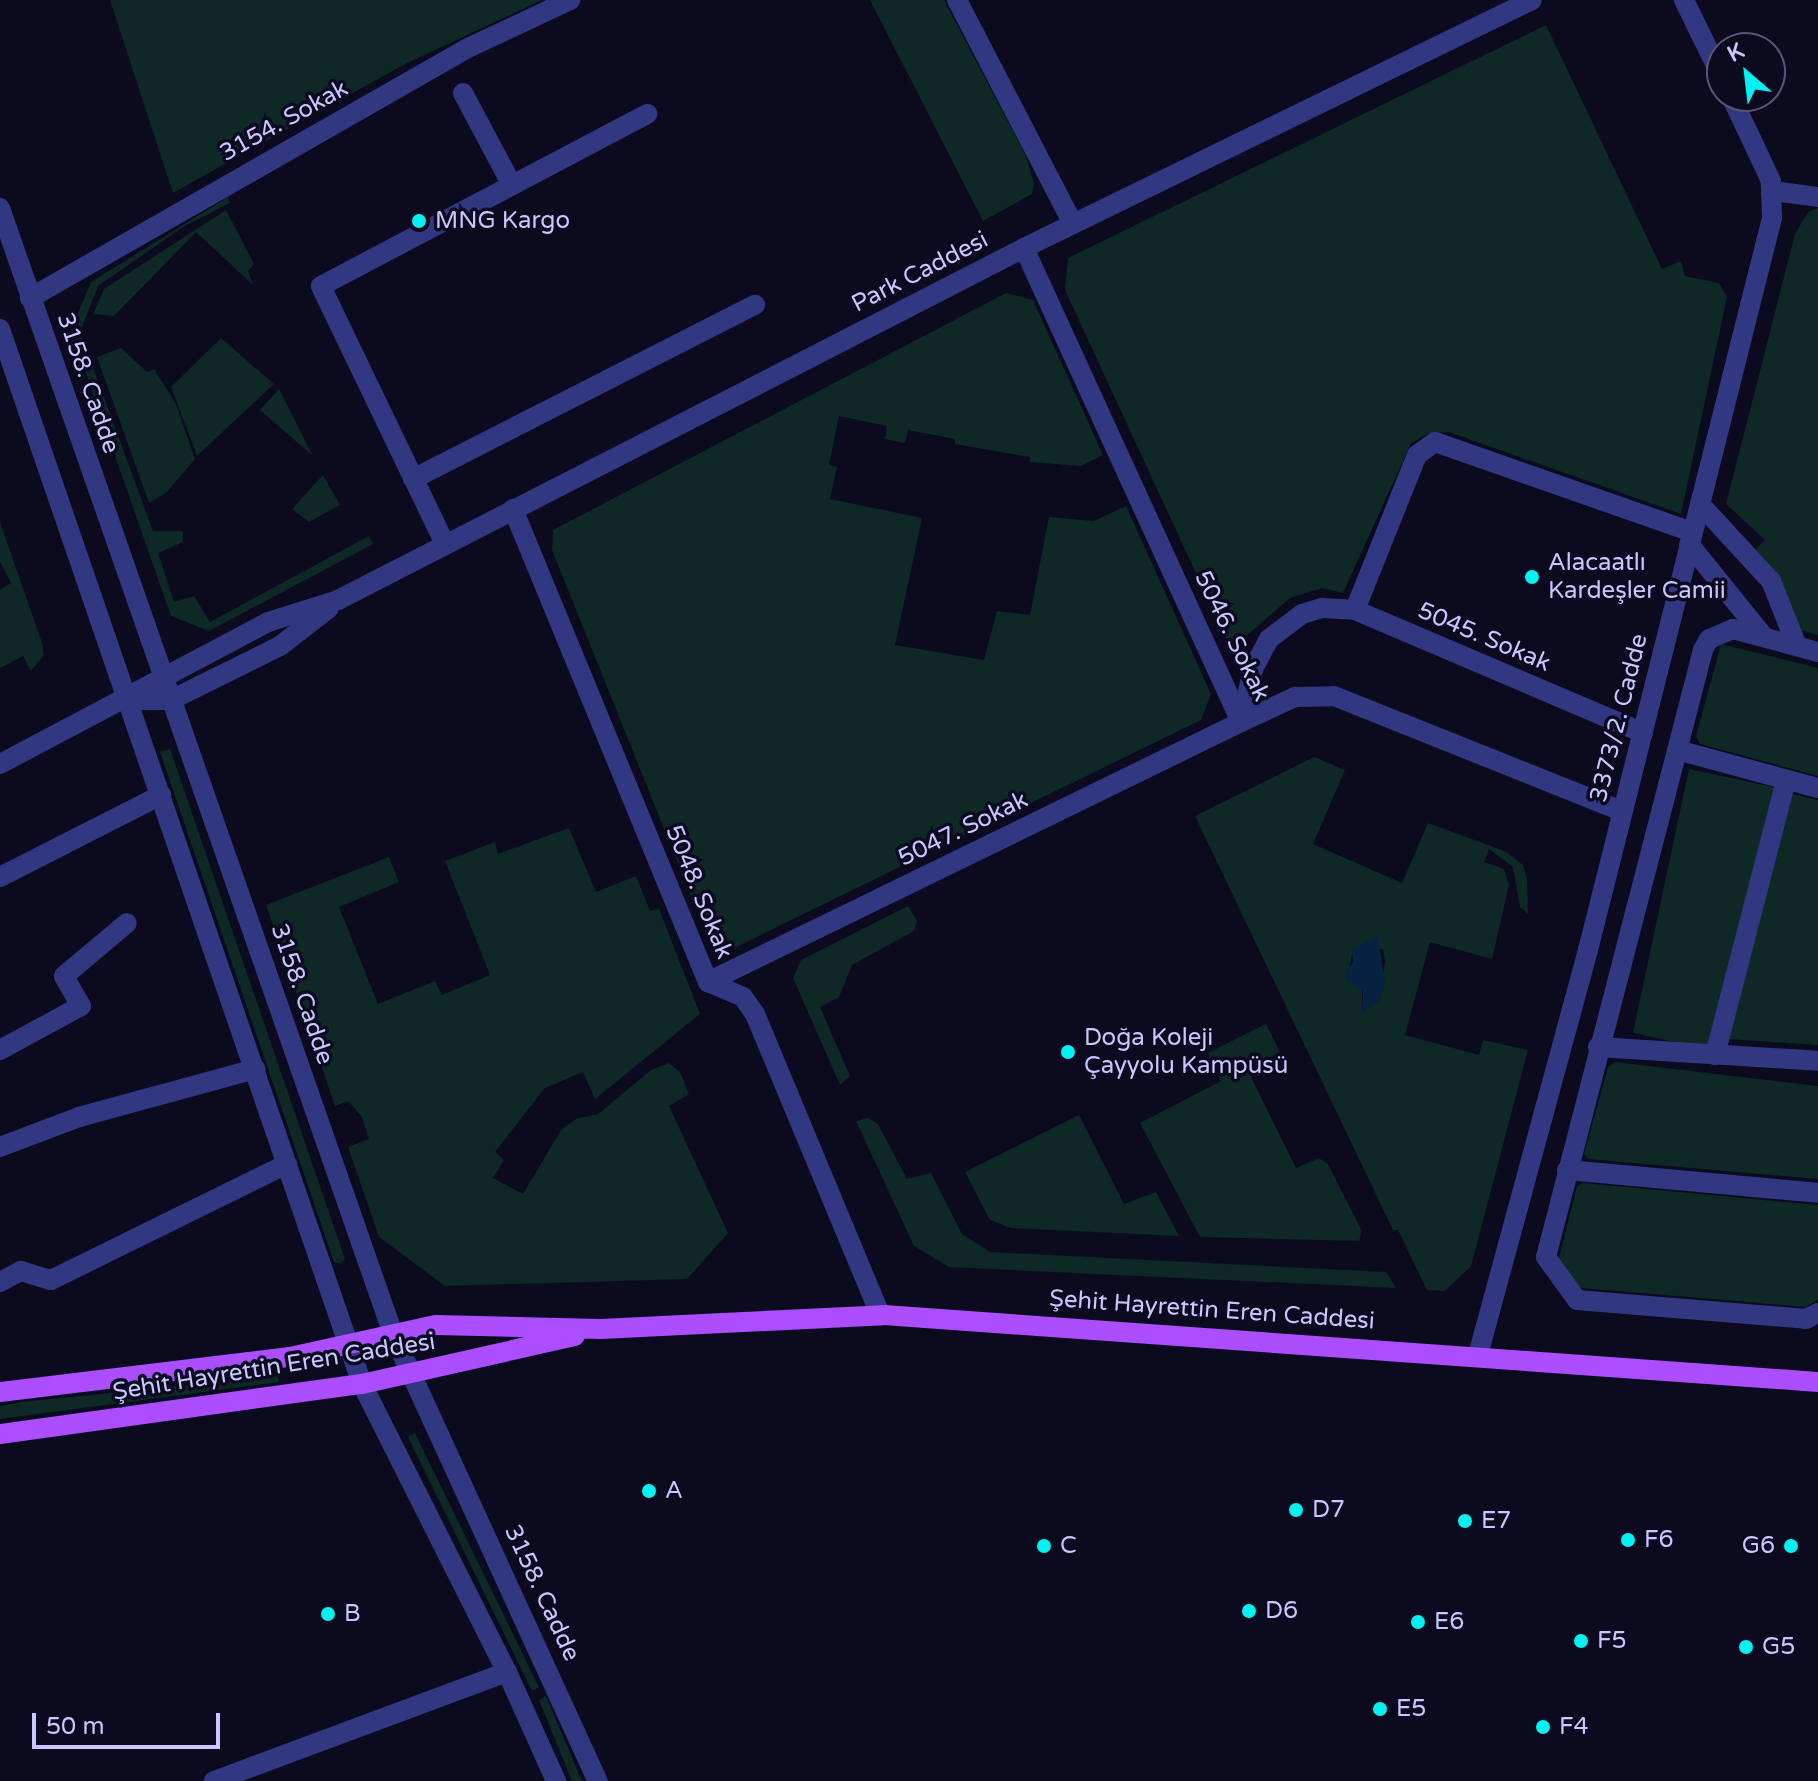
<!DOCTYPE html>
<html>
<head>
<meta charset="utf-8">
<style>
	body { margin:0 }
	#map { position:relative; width:1818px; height:1781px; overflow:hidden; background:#0b0a1e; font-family:"Varela Round",sans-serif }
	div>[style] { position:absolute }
	.green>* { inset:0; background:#0d2825; transform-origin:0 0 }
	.water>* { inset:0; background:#072240 }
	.minor>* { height:20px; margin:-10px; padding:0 10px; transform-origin:10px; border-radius:10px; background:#313781 }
	.major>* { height:20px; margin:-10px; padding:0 10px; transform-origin:10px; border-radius:10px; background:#aa4eff }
	.dots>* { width:22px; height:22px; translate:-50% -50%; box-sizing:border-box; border:4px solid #0b0a1e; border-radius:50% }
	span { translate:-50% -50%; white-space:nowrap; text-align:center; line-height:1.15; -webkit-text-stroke:7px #0b0a1e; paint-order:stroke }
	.street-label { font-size:24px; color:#c8c7ff }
	.poi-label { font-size:24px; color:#c8c7ff }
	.left { translate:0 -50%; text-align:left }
	.right { translate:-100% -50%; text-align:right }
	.north { position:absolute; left:1706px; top:32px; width:80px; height:80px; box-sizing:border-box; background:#0b0a1e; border:2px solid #575678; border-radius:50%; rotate:332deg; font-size:22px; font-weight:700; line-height:32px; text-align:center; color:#c8c7ff }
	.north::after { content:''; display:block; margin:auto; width:28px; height:36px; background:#00f2f1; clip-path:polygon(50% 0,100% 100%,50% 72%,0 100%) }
	.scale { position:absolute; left:32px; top:1713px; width:188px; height:36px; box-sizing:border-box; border:4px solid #c8c7ff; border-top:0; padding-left:10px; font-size:24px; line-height:28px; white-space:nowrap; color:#c8c7ff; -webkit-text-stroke:6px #0b0a1e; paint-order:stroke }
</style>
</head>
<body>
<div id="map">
	<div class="green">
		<div style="clip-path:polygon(110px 0,542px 0,405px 64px,173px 193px)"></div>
		<div style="clip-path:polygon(870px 0,944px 0,1026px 156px,1034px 183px,1032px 194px,983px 221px)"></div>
		<div style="clip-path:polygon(1546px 25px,1662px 269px,1681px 261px,1685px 276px,1719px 283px,1727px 297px,1681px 514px,1449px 432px,1429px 433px,1411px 443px,1343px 593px,1322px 588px,1290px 598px,1231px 649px,1065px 290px,1068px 258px)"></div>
		<div style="clip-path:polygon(228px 197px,230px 203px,183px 227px,98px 286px,80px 332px,153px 531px,183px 531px,183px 542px,158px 553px,174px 602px,194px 596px,210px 622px,369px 536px,373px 544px,209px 631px,171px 616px,71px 330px,91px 282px)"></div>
		<div style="clip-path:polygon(1818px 208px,1818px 635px,1800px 630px,1778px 576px,1753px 552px,1765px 540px,1726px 504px,1795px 234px,1808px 212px)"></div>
		<div style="clip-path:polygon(226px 210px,254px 264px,248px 271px,253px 285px,196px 232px,114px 316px,93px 314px,104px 289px)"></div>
		<div style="clip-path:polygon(1006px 293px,1033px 300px,1103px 455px,1081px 466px,1030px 462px,1030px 457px,955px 444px,955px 439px,908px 430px,905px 443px,885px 439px,887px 426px,839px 416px,829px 465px,837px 467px,830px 499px,922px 518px,895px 645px,984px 660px,997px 611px,1030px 615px,1049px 517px,1094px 521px,1126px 506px,1211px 694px,1201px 720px,734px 948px,710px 943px,552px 550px,553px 530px)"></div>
		<div style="clip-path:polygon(221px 338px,274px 384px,197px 456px,171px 387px)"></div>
		<div style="clip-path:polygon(121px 348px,147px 372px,154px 369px,176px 404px,195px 459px,167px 492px,149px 503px,97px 357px)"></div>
		<div style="clip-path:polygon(279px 389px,313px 456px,260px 410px)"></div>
		<div style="clip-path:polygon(323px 475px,340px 505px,309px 522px,292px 509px)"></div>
		<div style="clip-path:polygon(0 522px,42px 643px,44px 655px,31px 671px,23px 656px,0 668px,0 590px,11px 583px,0 562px)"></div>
		<div style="clip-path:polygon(1721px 644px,1818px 668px,1818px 776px,1700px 744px,1696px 736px)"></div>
		<div style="clip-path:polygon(170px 749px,345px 1259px,340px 1264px,334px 1262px,160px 752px)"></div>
		<div style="clip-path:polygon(evenodd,1314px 757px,1345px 770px,1313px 844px,1402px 883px,1428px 823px,1507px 852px,1523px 865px,1527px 878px,1528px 914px,1520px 907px,1513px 867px,1489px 849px,1484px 862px,1504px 869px,1509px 885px,1492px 959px,1430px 942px,1405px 1035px,1479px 1055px,1483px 1040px,1528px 1050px,1471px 1266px,1445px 1291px,1427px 1290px,1398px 1230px,1393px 1230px,1195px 816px,1314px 757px,1353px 949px,1383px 949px,1385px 962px,1379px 1000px,1362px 1013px,1362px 987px,1347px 981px,1353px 949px)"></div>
		<div style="left:1689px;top:769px;width:91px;height:270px;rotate:12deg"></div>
		<div style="clip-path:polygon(1793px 794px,1818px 800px,1818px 1045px,1727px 1039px)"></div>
		<div style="clip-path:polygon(569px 828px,596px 892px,636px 876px,650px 911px,659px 909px,700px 1014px,595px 1099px,583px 1072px,545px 1088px,495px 1152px,504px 1160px,493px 1178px,523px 1194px,561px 1130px,576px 1119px,598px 1114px,651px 1070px,669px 1063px,680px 1072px,689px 1094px,669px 1106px,728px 1233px,687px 1279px,445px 1286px,379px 1237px,348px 1147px,369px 1139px,362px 1117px,348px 1101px,335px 1106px,266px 905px,389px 857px,399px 882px,339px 907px,378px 1004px,435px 981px,442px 995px,490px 975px,445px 861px,495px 842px,498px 854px)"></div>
		<div style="clip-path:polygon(908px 906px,917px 921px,914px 931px,852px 965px,839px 997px,820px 1007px,850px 1076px,840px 1085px,793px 978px,801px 960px)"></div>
		<div style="clip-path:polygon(1266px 1024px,1280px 1052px,1247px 1069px,1296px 1168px,1319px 1158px,1328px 1164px,1362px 1231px,1359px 1241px,1200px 1237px,1140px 1123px,1221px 1081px,1208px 1053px)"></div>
		<div style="clip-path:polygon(1615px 1062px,1818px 1086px,1818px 1179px,1588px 1159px,1584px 1154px,1608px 1067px)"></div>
		<div style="clip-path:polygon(1079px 1115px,1124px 1204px,1156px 1192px,1179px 1236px,1011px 1228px,990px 1220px,965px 1172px)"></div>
		<div style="clip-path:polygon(868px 1118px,878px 1124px,907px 1179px,931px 1173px,962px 1234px,990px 1252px,1386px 1272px,1396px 1288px,949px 1267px,914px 1246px,856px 1121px)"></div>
		<div style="clip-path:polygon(1583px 1183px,1818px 1205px,1818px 1300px,1806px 1307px,1580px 1288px,1559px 1258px,1577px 1186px)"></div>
		<div style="clip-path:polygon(278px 1376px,279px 1382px,0 1419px,0 1406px,21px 1402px)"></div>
		<div style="left:415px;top:1433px;width:283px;height:8px;rotate:64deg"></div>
		<div style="clip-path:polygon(546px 1696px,582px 1781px,572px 1781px,539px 1700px)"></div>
	</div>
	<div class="water">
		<div style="clip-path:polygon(1378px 936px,1385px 982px,1379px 1000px,1362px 1013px,1363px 991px,1347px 981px,1345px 973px,1353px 962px,1352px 949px)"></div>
	</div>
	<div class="minor">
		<div style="left:957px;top:0;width:252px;rotate:62.6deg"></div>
		<div style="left:1684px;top:0;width:87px;rotate:64deg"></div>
		<div style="left:463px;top:93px;width:104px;rotate:62deg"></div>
		<div style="left:1773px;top:191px;width:45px;rotate:7.6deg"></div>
		<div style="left:0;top:208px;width:1193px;rotate:70.76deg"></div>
		<div style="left:393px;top:1334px;width:492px;rotate:65.4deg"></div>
		<div style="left:1024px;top:248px;width:521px;rotate:65.4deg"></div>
		<div style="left:1241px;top:722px;width:60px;rotate:-24.8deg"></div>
		<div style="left:1295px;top:697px;width:39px;rotate:-1deg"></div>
		<div style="left:1334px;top:696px;width:310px;rotate:21.8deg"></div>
		<div style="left:30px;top:298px;width:504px;rotate:-29.72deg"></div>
		<div style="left:468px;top:48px;width:113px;rotate:-25.2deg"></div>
		<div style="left:0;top:329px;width:1115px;rotate:71.06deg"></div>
		<div style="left:362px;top:1384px;width:322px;rotate:63.3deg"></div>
		<div style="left:507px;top:1672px;width:120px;rotate:65.8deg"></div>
		<div style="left:413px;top:479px;width:384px;rotate:-27deg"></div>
		<div style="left:1700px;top:504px;width:105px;rotate:47.3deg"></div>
		<div style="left:1771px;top:581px;width:70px;rotate:68.2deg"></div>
		<div style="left:513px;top:509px;width:512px;rotate:67.6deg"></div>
		<div style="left:708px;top:982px;width:38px;rotate:23deg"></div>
		<div style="left:743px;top:997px;width:21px;rotate:55deg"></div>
		<div style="left:755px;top:1014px;width:326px;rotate:67.4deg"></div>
		<div style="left:445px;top:544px;width:286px;rotate:-115.7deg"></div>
		<div style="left:321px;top:286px;width:369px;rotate:-27.8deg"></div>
		<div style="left:1689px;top:544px;width:119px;rotate:51.1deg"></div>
		<div style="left:1355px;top:610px;width:167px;rotate:-68.2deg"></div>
		<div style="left:1417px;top:455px;width:22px;rotate:-36deg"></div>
		<div style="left:1435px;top:442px;width:272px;rotate:19.3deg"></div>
		<div style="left:1818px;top:652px;width:88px;rotate:-164.9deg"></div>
		<div style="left:1733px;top:629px;width:26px;rotate:157deg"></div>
		<div style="left:1709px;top:639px;width:13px;rotate:119deg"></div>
		<div style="left:1703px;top:650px;width:627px;rotate:104.5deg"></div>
		<div style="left:1546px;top:1257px;width:53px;rotate:54.2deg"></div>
		<div style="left:1577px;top:1300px;width:230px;rotate:4.7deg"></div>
		<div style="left:1806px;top:1319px;width:13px;rotate:-27deg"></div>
		<div style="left:128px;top:700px;width:43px"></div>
		<div style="left:171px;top:700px;width:122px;rotate:-26.4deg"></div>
		<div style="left:280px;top:646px;width:62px;rotate:-37.8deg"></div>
		<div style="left:1677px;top:750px;width:146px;rotate:15.1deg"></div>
		<div style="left:0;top:764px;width:303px;rotate:-27.9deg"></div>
		<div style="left:268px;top:622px;width:73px;rotate:-17.4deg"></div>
		<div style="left:338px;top:600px;width:771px;rotate:-27.16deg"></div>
		<div style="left:1024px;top:248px;width:565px;rotate:-26.02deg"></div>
		<div style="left:0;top:877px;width:181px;rotate:-27deg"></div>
		<div style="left:708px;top:982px;width:593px;rotate:-26deg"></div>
		<div style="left:1241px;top:722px;width:54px;rotate:-77.2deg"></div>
		<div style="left:1253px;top:669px;width:34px;rotate:-62deg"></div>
		<div style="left:1269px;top:639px;width:41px;rotate:-37.1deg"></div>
		<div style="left:1302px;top:614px;width:21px;rotate:-17deg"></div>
		<div style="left:1322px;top:608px;width:33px;rotate:3deg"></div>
		<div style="left:1355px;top:610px;width:313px;rotate:23.1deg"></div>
		<div style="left:1598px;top:1047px;width:220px;rotate:3.6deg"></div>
		<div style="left:0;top:1050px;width:92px;rotate:-28.5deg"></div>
		<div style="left:81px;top:1006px;width:34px;rotate:-120deg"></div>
		<div style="left:64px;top:976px;width:82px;rotate:-40.1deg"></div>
		<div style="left:1715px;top:1055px;width:284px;rotate:-75.5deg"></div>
		<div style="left:0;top:1147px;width:85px;rotate:-20.8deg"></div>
		<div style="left:79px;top:1117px;width:183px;rotate:-15.2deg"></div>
		<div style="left:1567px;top:1170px;width:252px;rotate:5.2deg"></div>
		<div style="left:0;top:1282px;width:24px;rotate:-28deg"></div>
		<div style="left:21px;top:1271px;width:31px;rotate:17deg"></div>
		<div style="left:51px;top:1280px;width:263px;rotate:-26.2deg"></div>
		<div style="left:1478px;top:1355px;width:420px;rotate:-74.8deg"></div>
		<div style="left:1588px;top:950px;width:755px;rotate:-75.89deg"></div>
		<div style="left:1772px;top:218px;width:37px;rotate:-92deg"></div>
		<div style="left:1771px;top:181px;width:94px;rotate:-115.2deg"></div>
		<div style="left:214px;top:1781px;width:313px;rotate:-20.4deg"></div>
	</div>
	<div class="major">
		<div style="left:0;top:1392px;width:292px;rotate:-6.9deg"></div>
		<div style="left:290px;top:1357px;width:149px;rotate:-12.4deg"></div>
		<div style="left:436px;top:1325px;width:165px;rotate:1.4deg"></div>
		<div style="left:601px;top:1329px;width:283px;rotate:-2.8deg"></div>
		<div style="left:884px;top:1315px;width:936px;rotate:4.1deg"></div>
		<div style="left:0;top:1434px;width:365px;rotate:-7.9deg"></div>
		<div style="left:362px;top:1384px;width:218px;rotate:-12.7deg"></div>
	</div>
	<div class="dots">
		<div style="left:419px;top:221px;background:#00f2f1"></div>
		<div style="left:1532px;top:577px;background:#00f2f1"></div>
		<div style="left:1068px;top:1052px;background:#00f2f1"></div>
		<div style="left:649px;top:1491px;background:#00f2f1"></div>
		<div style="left:1296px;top:1510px;background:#00f2f1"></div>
		<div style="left:1465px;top:1521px;background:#00f2f1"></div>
		<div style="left:1628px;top:1540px;background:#00f2f1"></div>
		<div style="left:1044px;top:1546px;background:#00f2f1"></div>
		<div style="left:1791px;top:1546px;background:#00f2f1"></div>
		<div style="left:1249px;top:1611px;background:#00f2f1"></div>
		<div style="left:328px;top:1614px;background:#00f2f1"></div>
		<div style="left:1418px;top:1622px;background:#00f2f1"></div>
		<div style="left:1581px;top:1641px;background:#00f2f1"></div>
		<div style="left:1746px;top:1647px;background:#00f2f1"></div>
		<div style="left:1380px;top:1709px;background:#00f2f1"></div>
		<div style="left:1543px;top:1727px;background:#00f2f1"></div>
	</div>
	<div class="street-label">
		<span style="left:284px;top:121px;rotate:-29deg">3154. Sokak</span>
		<span style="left:920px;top:272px;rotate:-27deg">Park Caddesi</span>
		<span style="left:88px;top:383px;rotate:71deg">3158. Cadde</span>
		<span style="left:1232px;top:636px;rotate:64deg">5046. Sokak</span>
		<span style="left:1484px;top:637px;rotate:23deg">5045. Sokak</span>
		<span style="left:1619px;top:718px;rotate:-76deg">3373/2. Cadde</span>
		<span style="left:963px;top:829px;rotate:-26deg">5047. Sokak</span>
		<span style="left:699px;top:892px;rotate:68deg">5048. Sokak</span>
		<span style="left:302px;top:994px;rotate:71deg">3158. Cadde</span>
		<span style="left:1212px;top:1310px;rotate:4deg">Şehit Hayrettin Eren Caddesi</span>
		<span style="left:274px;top:1367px;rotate:-9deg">Şehit Hayrettin Eren Caddesi</span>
		<span style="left:542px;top:1593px;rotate:65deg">3158. Cadde</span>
	</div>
	<div class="poi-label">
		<span class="left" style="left:435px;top:221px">MNG Kargo</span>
		<span class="left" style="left:1548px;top:577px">Alacaatlı<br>Kardeşler Camii</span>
		<span class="left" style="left:1084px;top:1052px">Doğa Koleji<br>Çayyolu Kampüsü</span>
		<span class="left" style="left:665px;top:1491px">A</span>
		<span class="left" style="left:1312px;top:1510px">D7</span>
		<span class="left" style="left:1481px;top:1521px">E7</span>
		<span class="left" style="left:1644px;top:1540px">F6</span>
		<span class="left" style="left:1060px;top:1546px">C</span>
		<span class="right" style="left:1775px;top:1546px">G6</span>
		<span class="left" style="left:1265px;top:1611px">D6</span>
		<span class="left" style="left:344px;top:1614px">B</span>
		<span class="left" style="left:1434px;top:1622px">E6</span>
		<span class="left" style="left:1597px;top:1641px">F5</span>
		<span class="left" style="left:1762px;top:1647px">G5</span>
		<span class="left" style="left:1396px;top:1709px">E5</span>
		<span class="left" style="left:1559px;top:1727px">F4</span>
	</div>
	<div class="north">K</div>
	<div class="scale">50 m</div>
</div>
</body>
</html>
